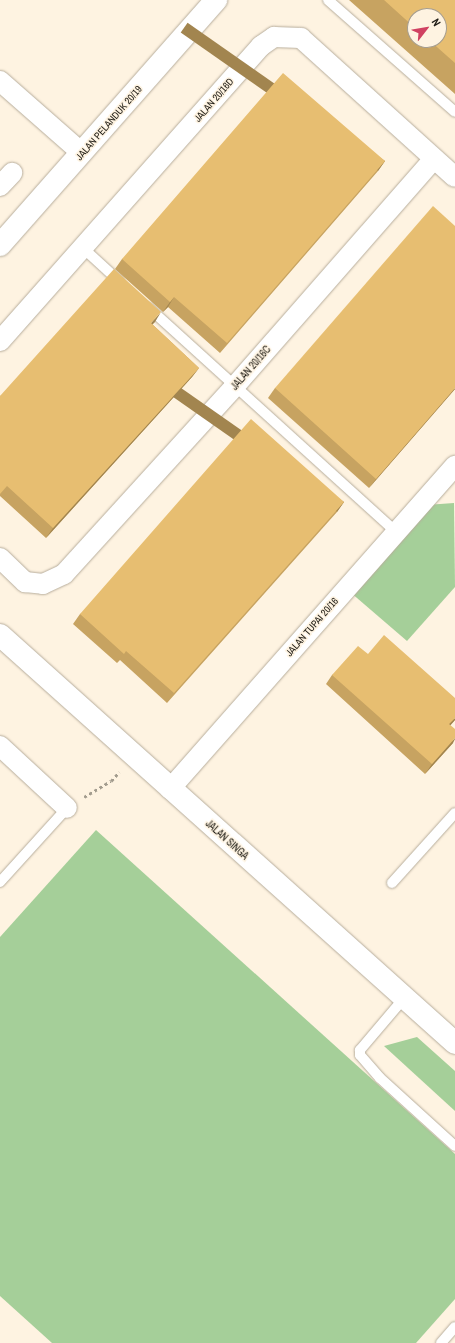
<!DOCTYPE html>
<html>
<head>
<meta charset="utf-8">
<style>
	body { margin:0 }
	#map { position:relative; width:455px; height:1343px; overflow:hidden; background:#fef3e1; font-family:"Archivo Narrow",sans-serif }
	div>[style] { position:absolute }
	.green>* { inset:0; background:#a5cf99 }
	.path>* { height:2.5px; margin-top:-1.25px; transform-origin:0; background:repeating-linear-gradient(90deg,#a39c8e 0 3px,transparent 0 6px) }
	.roads { filter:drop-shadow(0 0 1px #b7ad9c) drop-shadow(0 0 1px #b7ad9c) }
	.lane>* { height:10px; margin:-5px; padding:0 5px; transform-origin:5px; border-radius:5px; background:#fff }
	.street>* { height:20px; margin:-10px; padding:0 10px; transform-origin:10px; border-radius:10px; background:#fff }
	.secondary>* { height:22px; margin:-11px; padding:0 11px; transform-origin:11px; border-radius:11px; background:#fff }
	.wall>* { inset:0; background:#c7a361 }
	.shaded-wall>* { inset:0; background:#a2854f; transform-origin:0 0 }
	.building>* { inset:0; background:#e7be71 }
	span { translate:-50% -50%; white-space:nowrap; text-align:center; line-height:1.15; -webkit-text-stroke:3px #fef3e1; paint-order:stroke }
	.street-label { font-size:10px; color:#1f1c15 }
	.north { position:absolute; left:407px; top:8px; width:40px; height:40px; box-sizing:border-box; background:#fef3e1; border:1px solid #a59d8f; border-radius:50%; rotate:59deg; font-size:11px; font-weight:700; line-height:16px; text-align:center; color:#1f1c15 }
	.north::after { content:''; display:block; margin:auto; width:14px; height:18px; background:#d04161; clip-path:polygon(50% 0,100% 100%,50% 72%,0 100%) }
</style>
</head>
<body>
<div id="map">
	<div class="green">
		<div style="clip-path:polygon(454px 503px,455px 587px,407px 641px,350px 592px,426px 505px)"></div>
		<div style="clip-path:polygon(96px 830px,455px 1154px,455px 1299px,416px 1343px,52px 1343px,0 1296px,0 937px)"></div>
		<div style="clip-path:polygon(417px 1037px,455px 1071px,455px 1111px,384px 1046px)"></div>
	</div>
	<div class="path">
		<div style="left:84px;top:797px;width:31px;rotate:-31deg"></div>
		<div style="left:111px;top:781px;width:12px;rotate:-48deg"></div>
	</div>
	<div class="roads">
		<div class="lane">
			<div style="left:328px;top:0;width:169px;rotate:41.4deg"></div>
			<div style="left:83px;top:248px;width:49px;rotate:42.5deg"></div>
			<div style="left:149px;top:308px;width:333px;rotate:42.2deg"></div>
			<div style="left:0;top:882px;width:100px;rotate:-47.8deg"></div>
			<div style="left:392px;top:883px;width:94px;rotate:-48deg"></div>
			<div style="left:405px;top:997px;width:70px;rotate:130.3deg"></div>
			<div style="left:360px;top:1050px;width:5px;rotate:90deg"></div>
			<div style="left:360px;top:1055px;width:30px;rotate:49deg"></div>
			<div style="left:380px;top:1078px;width:101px;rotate:42.2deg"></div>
			<div style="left:441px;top:1343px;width:21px;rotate:-49deg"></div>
		</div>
		<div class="street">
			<div style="left:0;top:81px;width:109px;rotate:41.3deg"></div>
			<div style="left:0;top:186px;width:18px;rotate:-47deg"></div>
			<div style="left:0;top:341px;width:394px;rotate:-48.5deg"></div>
			<div style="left:261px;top:46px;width:16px;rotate:-35deg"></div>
			<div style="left:274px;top:37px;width:27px;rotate:2deg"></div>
			<div style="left:301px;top:38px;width:207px;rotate:42.1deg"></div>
			<div style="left:0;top:558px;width:35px;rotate:44deg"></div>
			<div style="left:25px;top:582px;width:18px;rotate:6deg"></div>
			<div style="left:43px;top:584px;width:23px;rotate:-25deg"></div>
			<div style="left:64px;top:574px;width:254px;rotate:-47.7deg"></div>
			<div style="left:235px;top:386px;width:302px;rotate:-48.8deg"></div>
			<div style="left:0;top:746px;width:91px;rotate:42.8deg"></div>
			<div style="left:170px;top:789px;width:431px;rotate:-48.6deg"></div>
		</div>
		<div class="secondary">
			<div style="left:0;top:245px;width:327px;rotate:-48.6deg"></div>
			<div style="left:0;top:635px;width:611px;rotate:41.88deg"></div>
		</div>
	</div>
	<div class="wall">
		<div style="clip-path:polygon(evenodd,349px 0,455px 0,455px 94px,349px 0,415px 16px,439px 40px,415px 40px,415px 16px)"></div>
		<div style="clip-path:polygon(385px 161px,378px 171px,220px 353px,168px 307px,163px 312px,115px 269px,122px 259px)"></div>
		<div style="clip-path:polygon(155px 322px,152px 324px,199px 368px,192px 377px,46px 538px,0 496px,0 396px)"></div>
		<div style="clip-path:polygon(275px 388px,455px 389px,369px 488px,268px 398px)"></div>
		<div style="clip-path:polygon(344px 502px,337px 512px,167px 703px,120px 660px,117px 663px,73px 624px,80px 614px)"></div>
		<div style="clip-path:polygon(368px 654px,455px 720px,450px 725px,453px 743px,425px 774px,326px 684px,332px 675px)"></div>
	</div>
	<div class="shaded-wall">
		<div style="left:385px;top:161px;width:12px;height:241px;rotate:125deg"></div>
		<div style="clip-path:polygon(174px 297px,168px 307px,163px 312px,170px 302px)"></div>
		<div style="clip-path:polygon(161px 312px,155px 322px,144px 333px,151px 323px)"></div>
		<div style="clip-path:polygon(199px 368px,192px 377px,46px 538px,53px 528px)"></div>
		<div style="clip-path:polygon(455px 388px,455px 389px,369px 488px,376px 479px)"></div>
		<div style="left:344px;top:502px;width:12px;height:256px;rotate:125deg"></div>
		<div style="clip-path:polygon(455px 718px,455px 720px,443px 734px,449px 724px)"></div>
		<div style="clip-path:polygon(455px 738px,455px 739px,453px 743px,425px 774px,432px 764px)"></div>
	</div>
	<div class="building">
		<div style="clip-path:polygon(384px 0,455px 0,455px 63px,429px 40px,439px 40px,439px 16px,415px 16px,415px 28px)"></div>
		<div style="clip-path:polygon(283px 73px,385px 161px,227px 343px,174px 297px,170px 302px,122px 259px)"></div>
		<div style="clip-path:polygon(433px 206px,455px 226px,455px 388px,376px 479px,275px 388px)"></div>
		<div style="clip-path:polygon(114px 269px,161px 312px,151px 323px,199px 368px,53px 528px,7px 486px,0 494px,0 396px)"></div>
		<div style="clip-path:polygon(251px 419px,344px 502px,174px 693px,126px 651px,124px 654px,80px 614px)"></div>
		<div style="clip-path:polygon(384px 635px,455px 698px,455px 718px,449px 724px,455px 729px,455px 738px,432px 764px,332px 675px,358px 646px,368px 654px)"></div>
	</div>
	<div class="street-label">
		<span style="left:214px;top:100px;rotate:-49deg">JALAN 20/16D</span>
		<span style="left:109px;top:123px;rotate:-49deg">JALAN PELANDUK 20/19</span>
		<span style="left:251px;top:368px;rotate:-49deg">JALAN 20/16C</span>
		<span style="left:312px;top:627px;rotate:-49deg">JALAN TUPAI 20/16</span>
		<span style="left:227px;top:840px;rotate:42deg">JALAN SINGA</span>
	</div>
	<div class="north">N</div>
</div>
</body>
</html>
